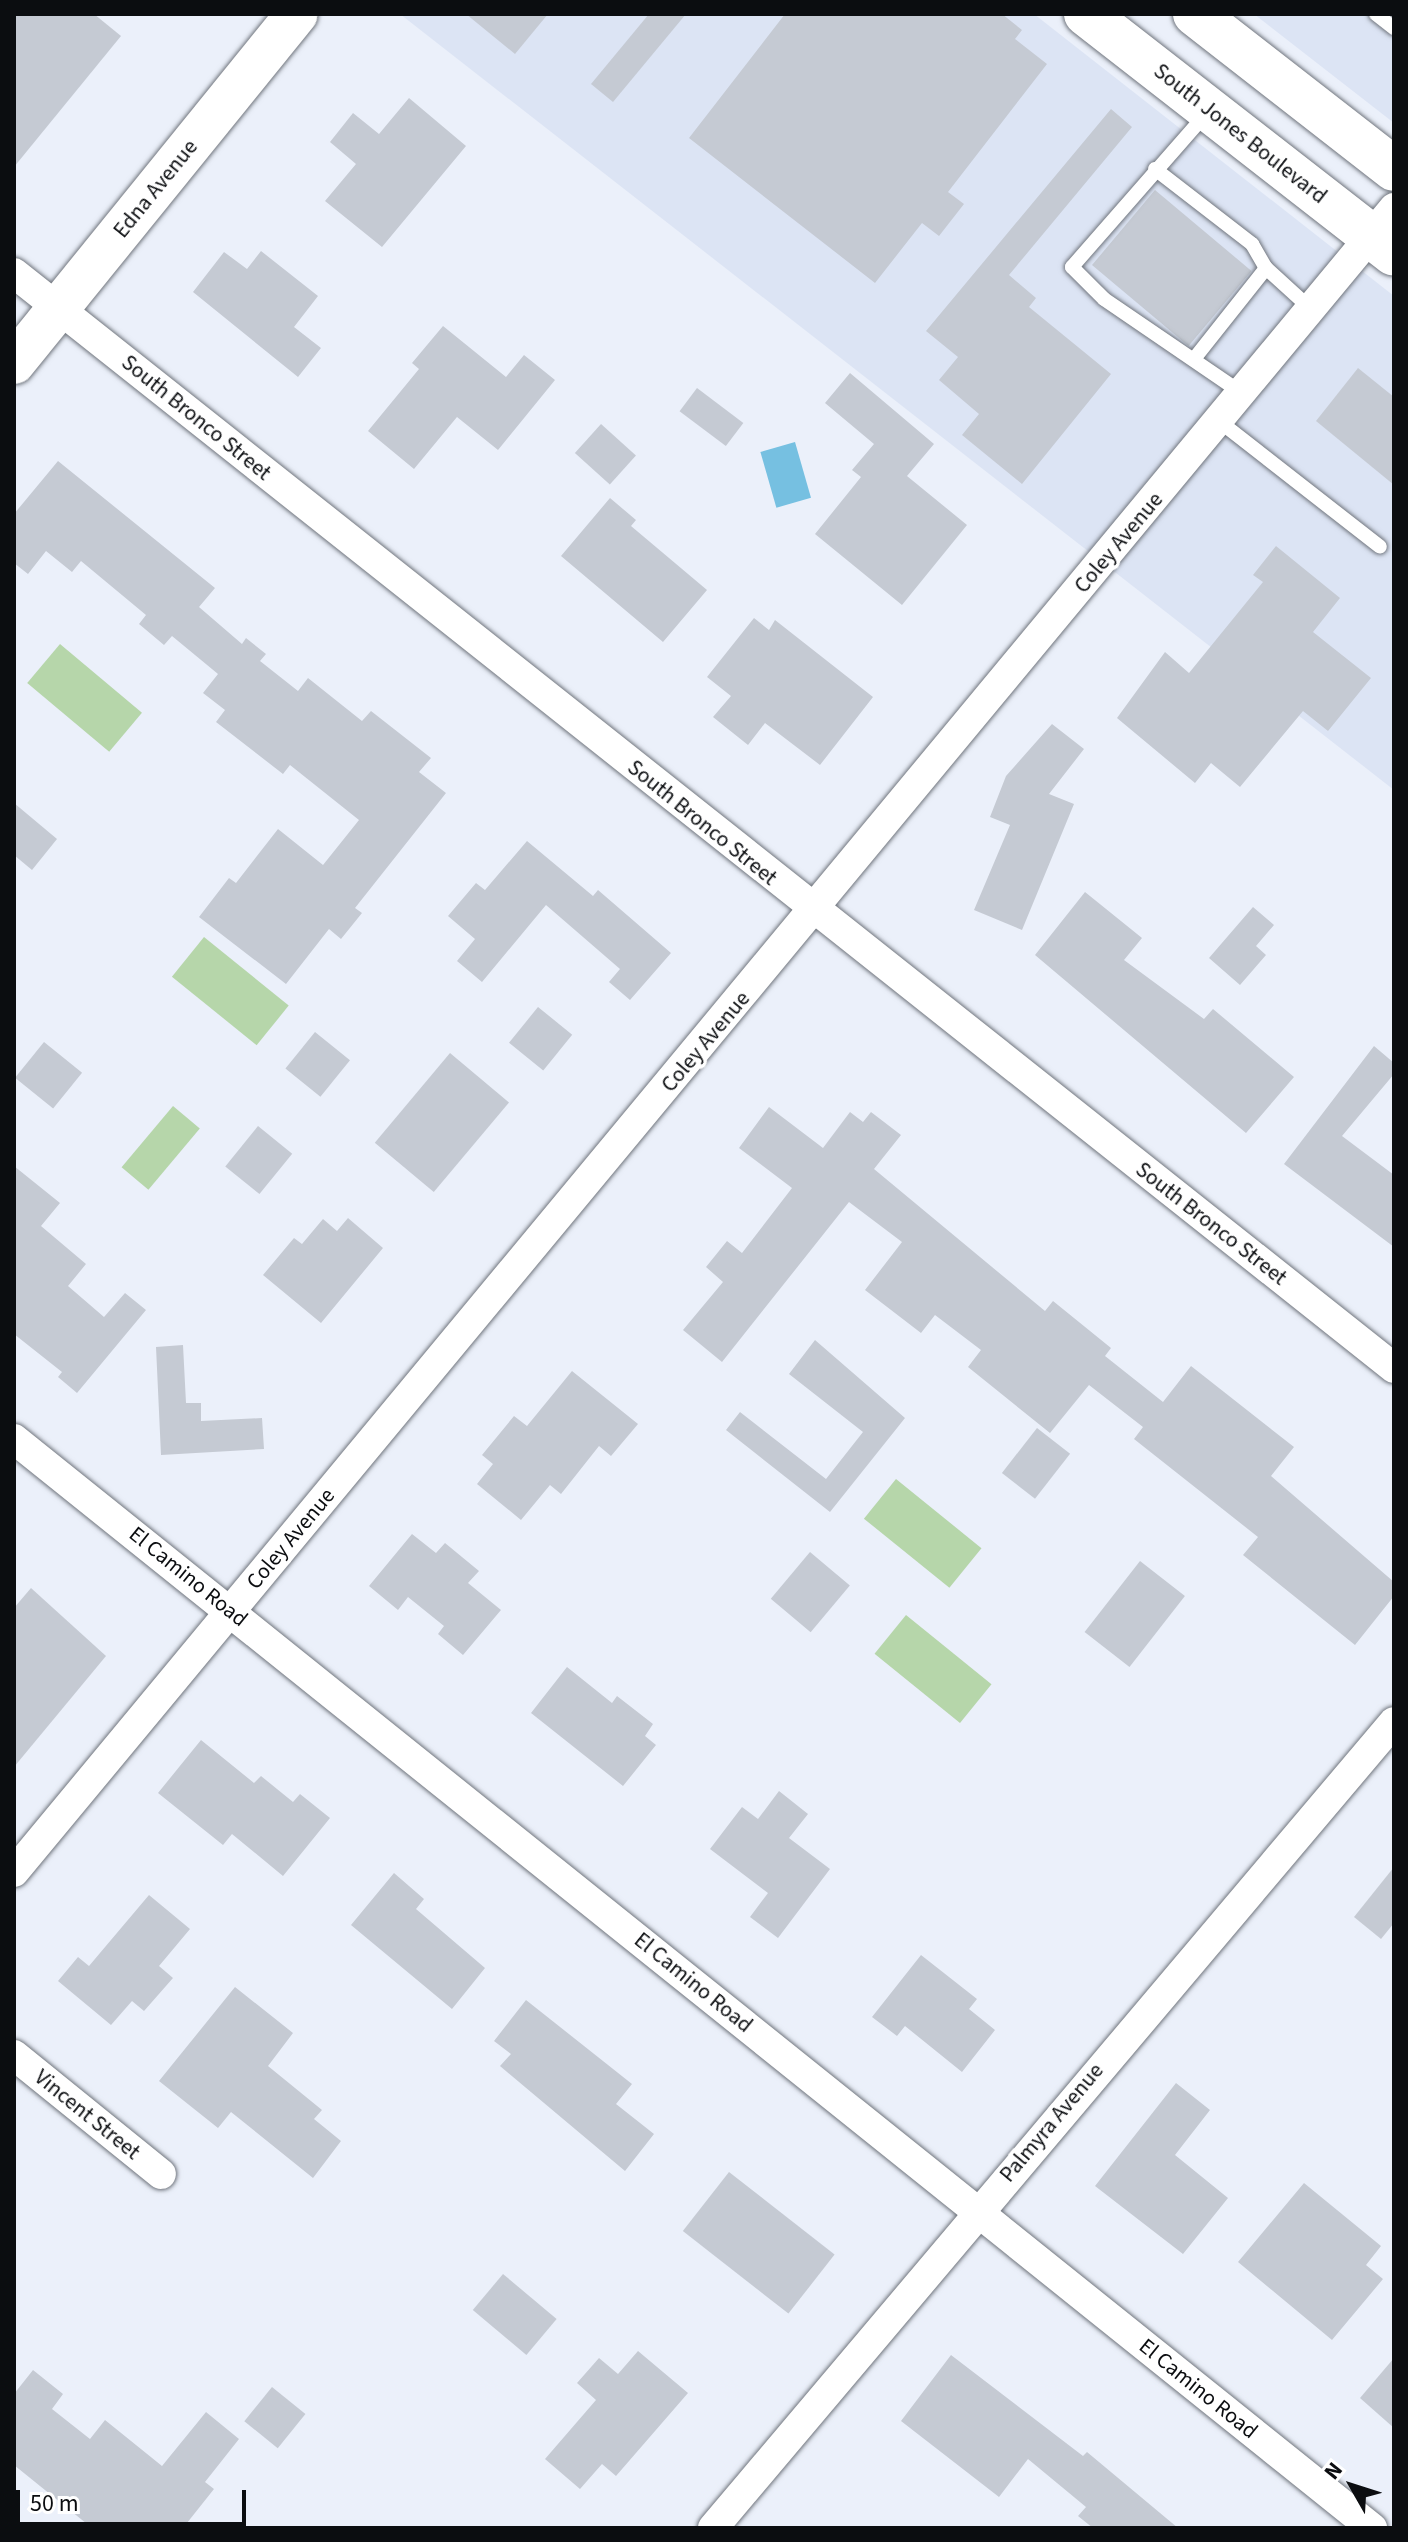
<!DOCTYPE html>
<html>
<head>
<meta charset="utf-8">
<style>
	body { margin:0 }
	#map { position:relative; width:1408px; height:2542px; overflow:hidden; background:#ebf0fa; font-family:"Source Sans 3",sans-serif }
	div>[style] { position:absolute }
	.built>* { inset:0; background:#dce4f4 }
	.green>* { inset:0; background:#b6d6aa; transform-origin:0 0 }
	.water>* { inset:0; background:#76c0e1; transform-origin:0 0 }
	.building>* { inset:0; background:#c5cad3; transform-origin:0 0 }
	.roads { filter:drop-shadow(0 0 2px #70757d) drop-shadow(0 0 2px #70757d) }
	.lane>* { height:14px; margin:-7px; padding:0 7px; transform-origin:7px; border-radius:7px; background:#fff }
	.street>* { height:30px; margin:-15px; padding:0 15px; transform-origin:15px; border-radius:15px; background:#fff }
	.secondary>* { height:42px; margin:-21px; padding:0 21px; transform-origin:21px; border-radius:21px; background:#fff }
	.primary>* { height:44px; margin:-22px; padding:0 22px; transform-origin:22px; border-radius:22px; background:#fff }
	span { translate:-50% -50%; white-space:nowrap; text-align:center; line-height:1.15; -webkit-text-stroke:7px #fff; paint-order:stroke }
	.street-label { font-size:22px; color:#0b0d10 }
	.frame { position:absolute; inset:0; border:16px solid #0b0d10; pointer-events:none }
	.north { position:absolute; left:1312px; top:2446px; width:80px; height:80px; -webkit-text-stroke:6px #fff; paint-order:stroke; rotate:309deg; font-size:22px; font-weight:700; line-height:32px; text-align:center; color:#0b0d10 }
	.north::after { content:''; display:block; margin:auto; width:28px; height:36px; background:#0b0d10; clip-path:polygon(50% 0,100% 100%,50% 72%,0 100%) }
	.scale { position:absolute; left:16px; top:2490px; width:230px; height:36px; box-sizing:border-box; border:4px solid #0b0d10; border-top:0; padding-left:10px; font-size:24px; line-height:28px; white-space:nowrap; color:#0b0d10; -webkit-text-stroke:6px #fff; paint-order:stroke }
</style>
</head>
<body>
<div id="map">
	<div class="built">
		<div style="clip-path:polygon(400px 14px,1034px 14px,1394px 296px,1394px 790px)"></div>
		<div style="clip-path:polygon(1254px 14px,1394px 14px,1394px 123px)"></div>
	</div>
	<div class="green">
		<div style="left:60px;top:644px;width:107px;height:51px;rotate:40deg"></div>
		<div style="left:204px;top:937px;width:109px;height:51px;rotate:39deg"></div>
		<div style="left:173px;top:1106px;width:35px;height:80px;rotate:40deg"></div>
		<div style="left:896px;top:1479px;width:110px;height:51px;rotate:39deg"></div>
		<div style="left:906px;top:1615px;width:110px;height:50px;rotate:39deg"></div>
	</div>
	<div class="water">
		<div style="left:795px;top:442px;width:58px;height:36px;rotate:74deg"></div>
	</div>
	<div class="building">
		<div style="clip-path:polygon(14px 14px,94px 14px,121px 36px,14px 167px)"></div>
		<div style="clip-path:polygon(466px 14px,548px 14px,515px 54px)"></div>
		<div style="clip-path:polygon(649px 14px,686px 14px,613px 102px,591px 84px)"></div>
		<div style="clip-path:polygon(785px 14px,1002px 14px,1022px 30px,1015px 39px,1047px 64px,948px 192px,964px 204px,939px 236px,922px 223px,875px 283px,689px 138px)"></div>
		<div style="clip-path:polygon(409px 98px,466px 146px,382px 247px,325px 201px,356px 164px,330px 142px,353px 113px,379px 134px)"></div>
		<div style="clip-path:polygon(1111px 109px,1132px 127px,1009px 275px,1036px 298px,1029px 307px,1111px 374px,1022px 484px,962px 435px,979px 414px,939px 380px,958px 357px,926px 331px)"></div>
		<div style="left:1155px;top:190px;width:126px;height:98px;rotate:40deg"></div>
		<div style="clip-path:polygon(261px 251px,318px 296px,294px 327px,321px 348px,298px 377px,193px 292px,224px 252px,247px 269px)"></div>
		<div style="clip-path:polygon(443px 326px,506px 377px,524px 355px,555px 380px,498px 450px,457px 417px,414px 469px,368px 431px,419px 369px,412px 363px)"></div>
		<div style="clip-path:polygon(1358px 368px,1394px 397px,1394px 485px,1316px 421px)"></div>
		<div style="clip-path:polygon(850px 373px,934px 444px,907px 476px,967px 525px,902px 605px,815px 534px,861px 477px,852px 470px,874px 444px,825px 403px)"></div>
		<div style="left:697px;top:388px;width:58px;height:29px;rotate:37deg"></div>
		<div style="left:601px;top:424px;width:47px;height:39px;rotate:42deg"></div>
		<div style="clip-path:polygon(58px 461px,215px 588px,199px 607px,242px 644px,246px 638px,266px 654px,260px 661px,298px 691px,308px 678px,362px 721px,371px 711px,431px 758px,419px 772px,446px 793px,355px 908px,362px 913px,341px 939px,329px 929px,286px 984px,199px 917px,229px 878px,236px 883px,278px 829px,323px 865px,359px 820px,290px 765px,283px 774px,216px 722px,225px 710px,203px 693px,218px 674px,172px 636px,164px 645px,139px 624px,146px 615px,81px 561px,72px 572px,46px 551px,28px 574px,14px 563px,14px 514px)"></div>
		<div style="clip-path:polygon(610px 498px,636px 520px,631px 526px,707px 590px,663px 642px,561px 556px)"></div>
		<div style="clip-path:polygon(1276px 546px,1340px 598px,1313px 632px,1371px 678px,1328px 731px,1303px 711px,1240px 787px,1211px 763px,1195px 783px,1117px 718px,1165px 652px,1189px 673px,1263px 582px,1253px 575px)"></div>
		<div style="clip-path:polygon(754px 618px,769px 630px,775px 620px,873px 697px,820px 765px,765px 723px,748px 745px,713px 717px,731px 696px,707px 677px)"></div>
		<div style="clip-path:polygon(1052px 724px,1084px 749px,1049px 794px,1074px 804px,1022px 930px,974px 910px,1010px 825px,990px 817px,1006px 776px)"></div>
		<div style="clip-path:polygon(14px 803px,57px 839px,32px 870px,14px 855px)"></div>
		<div style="clip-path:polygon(527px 841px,593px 896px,598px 890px,671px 953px,630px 1000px,609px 982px,620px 969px,546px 905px,482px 982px,457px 961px,475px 939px,448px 916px,476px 883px,485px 890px)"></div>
		<div style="clip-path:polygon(1085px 892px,1142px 938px,1124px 960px,1204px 1019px,1213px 1009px,1294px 1077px,1246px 1133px,1035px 955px)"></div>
		<div style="clip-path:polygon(1253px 907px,1274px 925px,1256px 946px,1266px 955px,1240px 985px,1209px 958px)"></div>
		<div style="left:538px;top:1007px;width:44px;height:46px;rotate:39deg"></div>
		<div style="left:315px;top:1032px;width:45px;height:47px;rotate:39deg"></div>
		<div style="left:44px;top:1042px;width:49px;height:46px;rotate:39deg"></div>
		<div style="clip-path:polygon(1374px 1046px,1394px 1063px,1394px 1074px,1342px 1136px,1394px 1175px,1394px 1247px,1284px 1164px)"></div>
		<div style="left:450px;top:1053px;width:77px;height:117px;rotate:40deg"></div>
		<div style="clip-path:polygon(769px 1107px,823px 1148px,850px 1112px,863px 1122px,871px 1112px,901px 1135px,874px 1169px,1045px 1311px,1053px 1301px,1111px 1348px,1105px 1356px,1163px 1402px,1191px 1366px,1294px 1447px,1271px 1476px,1394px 1582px,1394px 1596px,1355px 1645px,1243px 1555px,1258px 1537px,1134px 1439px,1143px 1427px,1089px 1385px,1050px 1433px,968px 1367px,981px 1350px,935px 1315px,921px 1333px,865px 1290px,902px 1242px,849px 1202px,722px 1362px,683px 1330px,723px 1282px,706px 1267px,727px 1241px,742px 1253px,792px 1188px,739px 1148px)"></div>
		<div style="left:258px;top:1126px;width:44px;height:52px;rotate:39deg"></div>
		<div style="clip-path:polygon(14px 1166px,60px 1203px,41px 1226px,86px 1264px,68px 1286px,104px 1317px,125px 1293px,146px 1310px,77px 1393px,58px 1377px,62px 1372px,14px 1334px)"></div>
		<div style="clip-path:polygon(348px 1218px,383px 1248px,321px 1323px,263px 1275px,294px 1238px,302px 1244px,323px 1219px,337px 1231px)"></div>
		<div style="clip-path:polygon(815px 1340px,905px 1418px,830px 1512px,726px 1430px,740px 1412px,826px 1479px,863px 1432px,789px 1374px)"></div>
		<div style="clip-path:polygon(183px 1345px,186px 1403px,201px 1403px,201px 1421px,262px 1418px,264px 1449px,161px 1455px,156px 1347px)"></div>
		<div style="clip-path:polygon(572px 1371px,638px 1424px,611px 1456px,599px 1446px,561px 1494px,550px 1485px,521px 1520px,477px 1484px,493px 1464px,482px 1455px,514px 1416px,527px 1426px)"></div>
		<div style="left:1037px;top:1428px;width:42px;height:57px;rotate:38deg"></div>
		<div style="clip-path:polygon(412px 1534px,436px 1553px,445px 1543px,479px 1571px,468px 1583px,501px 1610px,463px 1655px,438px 1634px,444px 1626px,408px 1597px,398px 1610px,369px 1586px)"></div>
		<div style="left:810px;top:1552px;width:52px;height:61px;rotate:40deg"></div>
		<div style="left:1140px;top:1561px;width:57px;height:90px;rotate:38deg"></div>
		<div style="clip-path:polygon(31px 1588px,106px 1656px,14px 1767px,14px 1608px)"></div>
		<div style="clip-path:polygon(567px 1667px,612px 1703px,617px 1696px,653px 1724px,645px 1736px,656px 1745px,623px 1786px,531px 1713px)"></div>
		<div style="clip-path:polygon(201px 1740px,254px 1783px,261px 1776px,293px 1802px,300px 1794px,330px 1818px,283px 1876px,232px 1834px,223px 1845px,158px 1793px)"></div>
		<div style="clip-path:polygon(779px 1791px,808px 1814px,789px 1838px,830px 1869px,778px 1938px,750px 1917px,768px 1893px,710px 1849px,742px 1807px,758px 1819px)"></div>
		<div style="clip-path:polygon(1394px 1867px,1394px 1923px,1381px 1939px,1354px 1917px)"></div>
		<div style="clip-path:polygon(394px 1873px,424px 1899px,416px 1909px,485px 1968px,452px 2009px,351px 1925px)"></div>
		<div style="clip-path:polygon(149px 1895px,190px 1929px,159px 1966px,173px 1978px,144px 2011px,132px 2001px,111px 2025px,58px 1981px,78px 1957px,89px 1966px)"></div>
		<div style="clip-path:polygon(921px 1955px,977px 1999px,969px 2009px,995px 2030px,962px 2072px,905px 2026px,897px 2036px,872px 2017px)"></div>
		<div style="clip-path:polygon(235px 1987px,293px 2033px,268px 2066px,322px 2110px,314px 2119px,341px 2141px,313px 2178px,231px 2112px,218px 2128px,159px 2081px)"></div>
		<div style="clip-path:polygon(526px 2000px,632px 2084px,616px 2104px,654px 2134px,625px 2171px,500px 2066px,511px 2054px,494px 2041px)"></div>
		<div style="clip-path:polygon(1176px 2083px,1210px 2110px,1175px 2155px,1228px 2198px,1183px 2254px,1095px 2186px)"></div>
		<div style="left:729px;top:2172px;width:134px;height:75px;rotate:38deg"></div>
		<div style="clip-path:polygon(1304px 2183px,1381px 2246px,1366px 2265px,1383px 2279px,1332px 2340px,1238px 2262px)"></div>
		<div style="left:503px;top:2274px;width:70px;height:47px;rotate:40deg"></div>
		<div style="clip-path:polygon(638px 2351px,688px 2393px,616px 2476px,602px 2464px,580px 2489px,545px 2459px,596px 2400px,577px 2383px,599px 2358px,618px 2374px)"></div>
		<div style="clip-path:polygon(951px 2355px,1083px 2456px,1087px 2452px,1178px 2528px,1093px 2528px,1078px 2516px,1086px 2507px,1028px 2459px,999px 2497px,901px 2421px)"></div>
		<div style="clip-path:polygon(1394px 2358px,1394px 2428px,1360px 2398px)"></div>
		<div style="clip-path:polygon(33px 2370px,63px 2394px,52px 2409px,90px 2439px,105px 2420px,162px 2466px,206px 2412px,239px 2439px,205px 2482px,214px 2489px,183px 2528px,92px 2528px,14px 2465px,14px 2394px)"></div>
		<div style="left:272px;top:2387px;width:43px;height:44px;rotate:39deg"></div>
	</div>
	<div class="roads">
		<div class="lane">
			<div style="left:1376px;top:14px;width:23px;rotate:38deg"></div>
			<div style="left:1205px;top:115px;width:202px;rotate:131.2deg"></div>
			<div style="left:1072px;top:267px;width:45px;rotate:45deg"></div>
			<div style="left:1104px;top:299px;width:167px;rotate:34.3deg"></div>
			<div style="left:1155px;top:169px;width:123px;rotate:37.7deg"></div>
			<div style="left:1252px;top:244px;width:28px;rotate:60deg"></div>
			<div style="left:1266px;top:268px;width:61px;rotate:42.3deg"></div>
			<div style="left:1194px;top:359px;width:116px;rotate:-51.6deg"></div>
			<div style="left:1219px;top:421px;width:204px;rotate:38deg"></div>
		</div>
		<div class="street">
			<div style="left:14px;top:273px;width:1762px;rotate:38.43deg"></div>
			<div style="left:14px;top:1439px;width:1741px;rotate:38.73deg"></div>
			<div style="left:14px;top:1872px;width:2162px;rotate:-50.33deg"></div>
			<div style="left:14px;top:2055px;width:189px;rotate:39deg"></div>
			<div style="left:713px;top:2528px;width:1055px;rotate:-49.81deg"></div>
		</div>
		<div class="secondary">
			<div style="left:14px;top:363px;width:449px;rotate:-51deg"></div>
		</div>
		<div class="primary">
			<div style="left:1086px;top:14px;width:390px;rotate:37.9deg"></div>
			<div style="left:1195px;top:14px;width:252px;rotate:37.9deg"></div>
		</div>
	</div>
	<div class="street-label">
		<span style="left:1240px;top:134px;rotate:38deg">South Jones Boulevard</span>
		<span style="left:156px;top:189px;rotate:-51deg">Edna Avenue</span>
		<span style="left:196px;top:418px;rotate:39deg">South Bronco Street</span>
		<span style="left:1119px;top:543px;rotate:-50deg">Coley Avenue</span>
		<span style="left:702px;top:823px;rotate:39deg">South Bronco Street</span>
		<span style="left:706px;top:1042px;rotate:-50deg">Coley Avenue</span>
		<span style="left:1211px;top:1224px;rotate:38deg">South Bronco Street</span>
		<span style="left:291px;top:1539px;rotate:-50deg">Coley Avenue</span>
		<span style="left:188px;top:1577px;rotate:39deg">El Camino Road</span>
		<span style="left:693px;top:1983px;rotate:39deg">El Camino Road</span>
		<span style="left:87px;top:2115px;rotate:39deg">Vincent Street</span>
		<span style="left:1052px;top:2123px;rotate:-50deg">Palmyra Avenue</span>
		<span style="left:1198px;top:2389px;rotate:39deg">El Camino Road</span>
	</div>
	<div class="frame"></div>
	<div class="north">N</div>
	<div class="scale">50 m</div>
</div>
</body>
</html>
